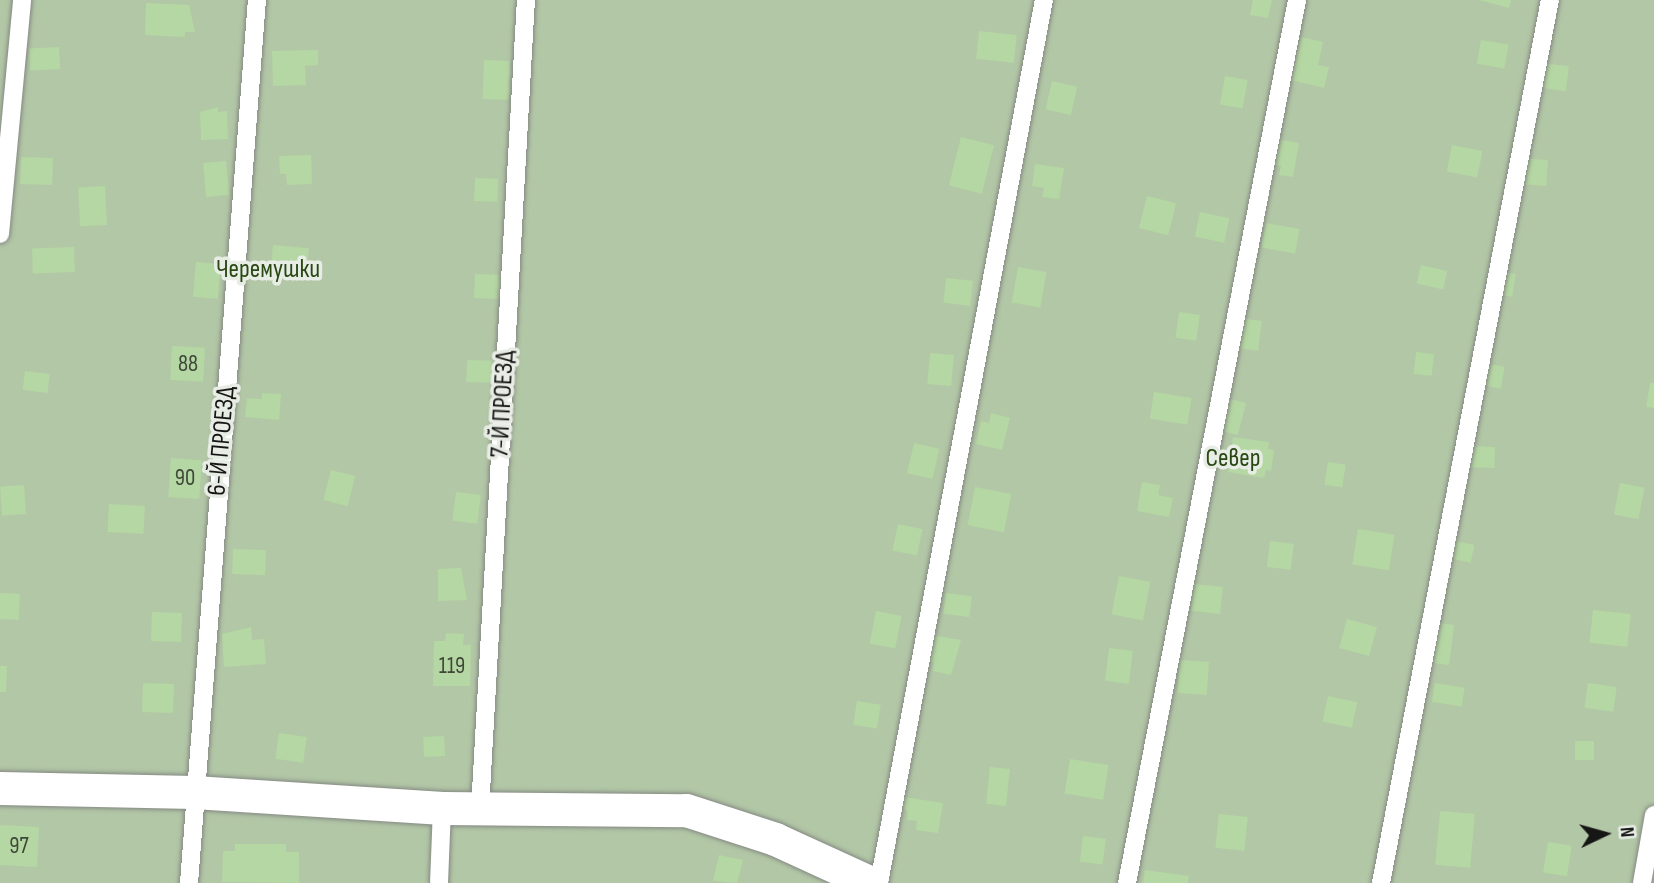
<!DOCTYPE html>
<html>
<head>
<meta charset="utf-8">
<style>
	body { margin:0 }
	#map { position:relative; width:1654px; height:883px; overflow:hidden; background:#e7ece5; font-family:"Sofia Sans Condensed",sans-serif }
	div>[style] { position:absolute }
	.green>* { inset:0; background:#b2c7a6; transform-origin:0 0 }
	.building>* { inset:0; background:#b5d7a3; transform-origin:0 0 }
	.roads { filter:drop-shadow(0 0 2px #858983) drop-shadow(0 0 2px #858983) }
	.lane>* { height:18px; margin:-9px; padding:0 9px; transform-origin:9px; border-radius:9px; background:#fff }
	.street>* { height:33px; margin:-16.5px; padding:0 16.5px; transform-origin:16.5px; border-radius:16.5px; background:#fff }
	span { translate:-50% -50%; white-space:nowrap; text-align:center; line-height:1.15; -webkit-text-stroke:7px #e7ece5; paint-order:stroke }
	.number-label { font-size:23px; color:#3e4738 }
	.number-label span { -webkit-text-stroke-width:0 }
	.park-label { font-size:26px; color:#294813 }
	.street-label { font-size:26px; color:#161715 }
	.north { position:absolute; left:1570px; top:799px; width:70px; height:70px; -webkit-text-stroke:5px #e7ece5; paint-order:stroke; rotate:85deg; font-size:19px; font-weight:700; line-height:28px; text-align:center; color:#161715 }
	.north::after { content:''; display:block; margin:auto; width:24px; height:32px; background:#161715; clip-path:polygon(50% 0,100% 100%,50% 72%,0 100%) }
</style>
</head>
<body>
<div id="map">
	<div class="green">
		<div style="left:0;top:0;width:1654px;height:883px"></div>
	</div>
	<div class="building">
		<div style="clip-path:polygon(1253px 0,1272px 0,1268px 18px,1250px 15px)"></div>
		<div style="clip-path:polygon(1479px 0,1511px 0,1509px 8px)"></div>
		<div style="clip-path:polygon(146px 3px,189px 5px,195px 32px,185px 32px,185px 37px,145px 35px)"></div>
		<div style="left:979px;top:31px;width:38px;height:28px;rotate:6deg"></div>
		<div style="clip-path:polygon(1301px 37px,1323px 42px,1318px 65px,1329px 67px,1324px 88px,1291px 80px)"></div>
		<div style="left:1481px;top:40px;width:28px;height:24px;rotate:10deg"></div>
		<div style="left:59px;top:47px;width:22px;height:30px;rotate:87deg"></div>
		<div style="clip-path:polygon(318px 50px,318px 65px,305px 66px,306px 85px,273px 86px,272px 51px)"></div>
		<div style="left:484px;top:60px;width:26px;height:39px;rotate:2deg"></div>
		<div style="left:1543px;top:63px;width:26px;height:25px;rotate:7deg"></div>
		<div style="left:1225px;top:76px;width:23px;height:29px;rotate:10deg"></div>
		<div style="left:1052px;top:81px;width:26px;height:29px;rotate:13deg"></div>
		<div style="clip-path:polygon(218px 107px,218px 112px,227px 111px,228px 139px,201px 140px,200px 112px)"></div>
		<div style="left:961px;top:137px;width:34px;height:50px;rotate:14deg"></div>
		<div style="clip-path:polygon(1277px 139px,1299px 143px,1293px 177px,1279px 175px,1281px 166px,1272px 165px)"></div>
		<div style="left:1452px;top:145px;width:31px;height:27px;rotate:11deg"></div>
		<div style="clip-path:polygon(311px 155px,312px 184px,287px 185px,286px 174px,280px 174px,279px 156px)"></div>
		<div style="left:21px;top:157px;width:32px;height:27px;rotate:2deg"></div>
		<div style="left:1520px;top:158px;width:28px;height:26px;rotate:4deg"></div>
		<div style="left:226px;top:161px;width:34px;height:23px;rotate:85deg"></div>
		<div style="clip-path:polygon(1035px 164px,1064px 168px,1059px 199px,1042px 197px,1044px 188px,1032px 186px)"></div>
		<div style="left:475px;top:178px;width:23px;height:23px;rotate:2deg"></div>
		<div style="left:105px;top:186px;width:39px;height:27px;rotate:87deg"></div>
		<div style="left:1147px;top:196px;width:30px;height:33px;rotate:14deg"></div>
		<div style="left:1200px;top:212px;width:30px;height:25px;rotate:12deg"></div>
		<div style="left:1266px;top:223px;width:34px;height:25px;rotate:10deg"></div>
		<div style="left:273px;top:245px;width:36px;height:31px;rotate:5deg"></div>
		<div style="left:74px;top:247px;width:25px;height:42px;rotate:88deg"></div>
		<div style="left:196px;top:262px;width:25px;height:35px;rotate:5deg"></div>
		<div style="left:1421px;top:265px;width:27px;height:19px;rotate:13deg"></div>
		<div style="left:1018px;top:267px;width:29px;height:36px;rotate:10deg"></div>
		<div style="left:1497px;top:271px;width:19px;height:23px;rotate:9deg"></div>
		<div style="left:475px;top:274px;width:28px;height:24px;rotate:2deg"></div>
		<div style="left:946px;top:278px;width:27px;height:25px;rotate:6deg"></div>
		<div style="left:1179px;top:312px;width:21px;height:26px;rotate:8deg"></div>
		<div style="left:1238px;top:318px;width:24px;height:30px;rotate:7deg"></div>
		<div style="left:172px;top:346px;width:33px;height:34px;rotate:3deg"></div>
		<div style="left:1416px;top:352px;width:18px;height:22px;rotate:6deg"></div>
		<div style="left:930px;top:353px;width:24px;height:31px;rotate:5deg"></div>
		<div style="left:467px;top:360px;width:25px;height:22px;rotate:2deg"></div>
		<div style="left:1483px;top:363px;width:22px;height:22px;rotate:10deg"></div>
		<div style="left:25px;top:371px;width:25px;height:19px;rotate:7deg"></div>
		<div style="clip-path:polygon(1650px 383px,1654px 383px,1654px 408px,1646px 407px)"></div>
		<div style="left:1154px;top:392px;width:38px;height:27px;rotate:9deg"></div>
		<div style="clip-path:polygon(262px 393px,281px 394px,279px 420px,245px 417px,247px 398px,262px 399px)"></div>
		<div style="left:1223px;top:397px;width:24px;height:33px;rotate:15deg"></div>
		<div style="clip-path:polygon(991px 413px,1010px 418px,1002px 450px,976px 444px,981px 421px,989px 423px)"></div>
		<div style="clip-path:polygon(1233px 437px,1269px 442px,1268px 449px,1274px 450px,1271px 471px,1266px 470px,1264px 478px,1228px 472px)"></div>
		<div style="left:914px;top:443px;width:26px;height:31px;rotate:13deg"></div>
		<div style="left:1468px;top:446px;width:27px;height:21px;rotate:2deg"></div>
		<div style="left:171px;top:458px;width:31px;height:39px;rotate:4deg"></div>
		<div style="left:1328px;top:462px;width:18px;height:23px;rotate:9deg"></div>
		<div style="left:331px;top:470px;width:25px;height:31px;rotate:14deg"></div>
		<div style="clip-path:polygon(1142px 482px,1160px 485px,1158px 495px,1173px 498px,1169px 517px,1137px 511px)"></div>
		<div style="left:1620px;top:483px;width:25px;height:32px;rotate:11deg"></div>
		<div style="left:24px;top:485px;width:29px;height:24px;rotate:86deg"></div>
		<div style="left:975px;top:487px;width:37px;height:39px;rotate:11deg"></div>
		<div style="left:456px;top:492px;width:25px;height:29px;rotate:7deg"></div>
		<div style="left:109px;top:504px;width:36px;height:28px;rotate:3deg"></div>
		<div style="left:898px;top:524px;width:25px;height:27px;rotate:12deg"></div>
		<div style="left:1358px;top:529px;width:37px;height:36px;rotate:9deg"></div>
		<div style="left:1446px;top:539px;width:29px;height:18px;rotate:12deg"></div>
		<div style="left:1270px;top:541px;width:24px;height:26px;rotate:7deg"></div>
		<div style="left:233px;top:549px;width:33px;height:25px;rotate:2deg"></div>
		<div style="clip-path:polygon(461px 568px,467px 600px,438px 601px,438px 569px)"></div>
		<div style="left:1119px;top:576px;width:32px;height:39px;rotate:11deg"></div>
		<div style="left:1194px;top:584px;width:29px;height:27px;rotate:6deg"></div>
		<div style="left:0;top:593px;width:20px;height:26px;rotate:3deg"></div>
		<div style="left:946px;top:593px;width:26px;height:21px;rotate:7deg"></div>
		<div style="left:1593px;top:610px;width:38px;height:33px;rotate:6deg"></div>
		<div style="left:876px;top:611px;width:26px;height:33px;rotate:11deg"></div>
		<div style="left:152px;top:612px;width:30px;height:29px;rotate:2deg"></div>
		<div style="left:1347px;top:619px;width:31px;height:30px;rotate:15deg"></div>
		<div style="clip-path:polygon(1430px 622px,1454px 625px,1449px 665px,1432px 663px)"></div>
		<div style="clip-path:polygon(251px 627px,252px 640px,264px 639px,266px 664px,224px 667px,222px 634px)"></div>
		<div style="clip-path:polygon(446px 633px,464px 634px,463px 645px,471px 645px,470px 686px,433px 686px,434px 641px,445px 641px)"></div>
		<div style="clip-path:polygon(932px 635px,961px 640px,951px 675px,933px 671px,934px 662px,927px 661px)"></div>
		<div style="left:1109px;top:648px;width:24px;height:33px;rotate:7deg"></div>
		<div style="left:1180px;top:660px;width:29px;height:33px;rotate:4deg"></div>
		<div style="clip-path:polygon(0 666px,7px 666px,6px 692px,0 692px)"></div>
		<div style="left:143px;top:683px;width:31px;height:29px;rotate:2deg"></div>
		<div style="left:1435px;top:683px;width:30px;height:19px;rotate:9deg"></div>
		<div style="left:1588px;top:683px;width:29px;height:25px;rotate:8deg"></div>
		<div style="left:1328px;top:696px;width:30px;height:26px;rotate:12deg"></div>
		<div style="left:857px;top:701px;width:24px;height:24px;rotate:9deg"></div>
		<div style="left:279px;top:733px;width:28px;height:26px;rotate:8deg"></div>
		<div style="left:444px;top:736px;width:20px;height:21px;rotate:87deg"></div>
		<div style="left:1575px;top:741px;width:19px;height:19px"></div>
		<div style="left:1070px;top:759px;width:39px;height:35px;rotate:9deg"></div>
		<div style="left:990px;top:767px;width:20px;height:37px;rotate:6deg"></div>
		<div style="clip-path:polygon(904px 797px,943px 803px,938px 833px,916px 830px,917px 821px,907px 820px,908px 811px,902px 808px)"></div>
		<div style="left:1440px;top:811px;width:35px;height:54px;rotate:5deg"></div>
		<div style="left:1219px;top:814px;width:29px;height:34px;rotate:6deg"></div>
		<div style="left:0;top:825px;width:39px;height:40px;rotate:3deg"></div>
		<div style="left:1083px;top:836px;width:23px;height:26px;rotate:7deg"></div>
		<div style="left:1548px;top:842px;width:24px;height:31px;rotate:9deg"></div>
		<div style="clip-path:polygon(235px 844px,286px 844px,286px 852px,299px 852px,299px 883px,222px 882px,223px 851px,235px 851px)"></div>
		<div style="clip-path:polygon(719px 855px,743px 860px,737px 883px,713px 881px)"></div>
		<div style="clip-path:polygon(1145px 870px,1189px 876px,1188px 883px,1143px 883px)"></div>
	</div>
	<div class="roads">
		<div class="lane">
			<div style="left:0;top:234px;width:235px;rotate:-84.6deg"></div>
			<div style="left:480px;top:809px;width:810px;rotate:-86.75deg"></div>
			<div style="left:189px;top:883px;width:886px;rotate:-85.6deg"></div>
			<div style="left:439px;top:883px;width:75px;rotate:-87.7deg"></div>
			<div style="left:879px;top:883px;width:898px;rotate:-79.42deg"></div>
			<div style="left:1127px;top:883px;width:899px;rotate:-79.1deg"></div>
			<div style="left:1381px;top:883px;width:899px;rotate:-79.17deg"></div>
			<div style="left:1642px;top:883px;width:69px;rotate:-80deg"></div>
		</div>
		<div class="street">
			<div style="left:0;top:788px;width:194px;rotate:1.2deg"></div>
			<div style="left:194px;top:792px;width:249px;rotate:3.7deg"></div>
			<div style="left:442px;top:808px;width:244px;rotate:0.5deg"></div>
			<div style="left:686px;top:810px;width:94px;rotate:18deg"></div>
			<div style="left:775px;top:839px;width:106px;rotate:24.6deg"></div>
		</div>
	</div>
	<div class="number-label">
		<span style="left:188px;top:364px">88</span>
		<span style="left:185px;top:478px">90</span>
		<span style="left:452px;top:666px">119</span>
		<span style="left:19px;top:846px">97</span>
	</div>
	<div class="park-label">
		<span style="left:268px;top:270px">Черемушки</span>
		<span style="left:1233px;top:459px">Север</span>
	</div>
	<div class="street-label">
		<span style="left:503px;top:404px;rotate:-87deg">7-Й ПРОЕЗД</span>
		<span style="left:222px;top:441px;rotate:-85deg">6-Й ПРОЕЗД</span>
	</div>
	<div class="north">N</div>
</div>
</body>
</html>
